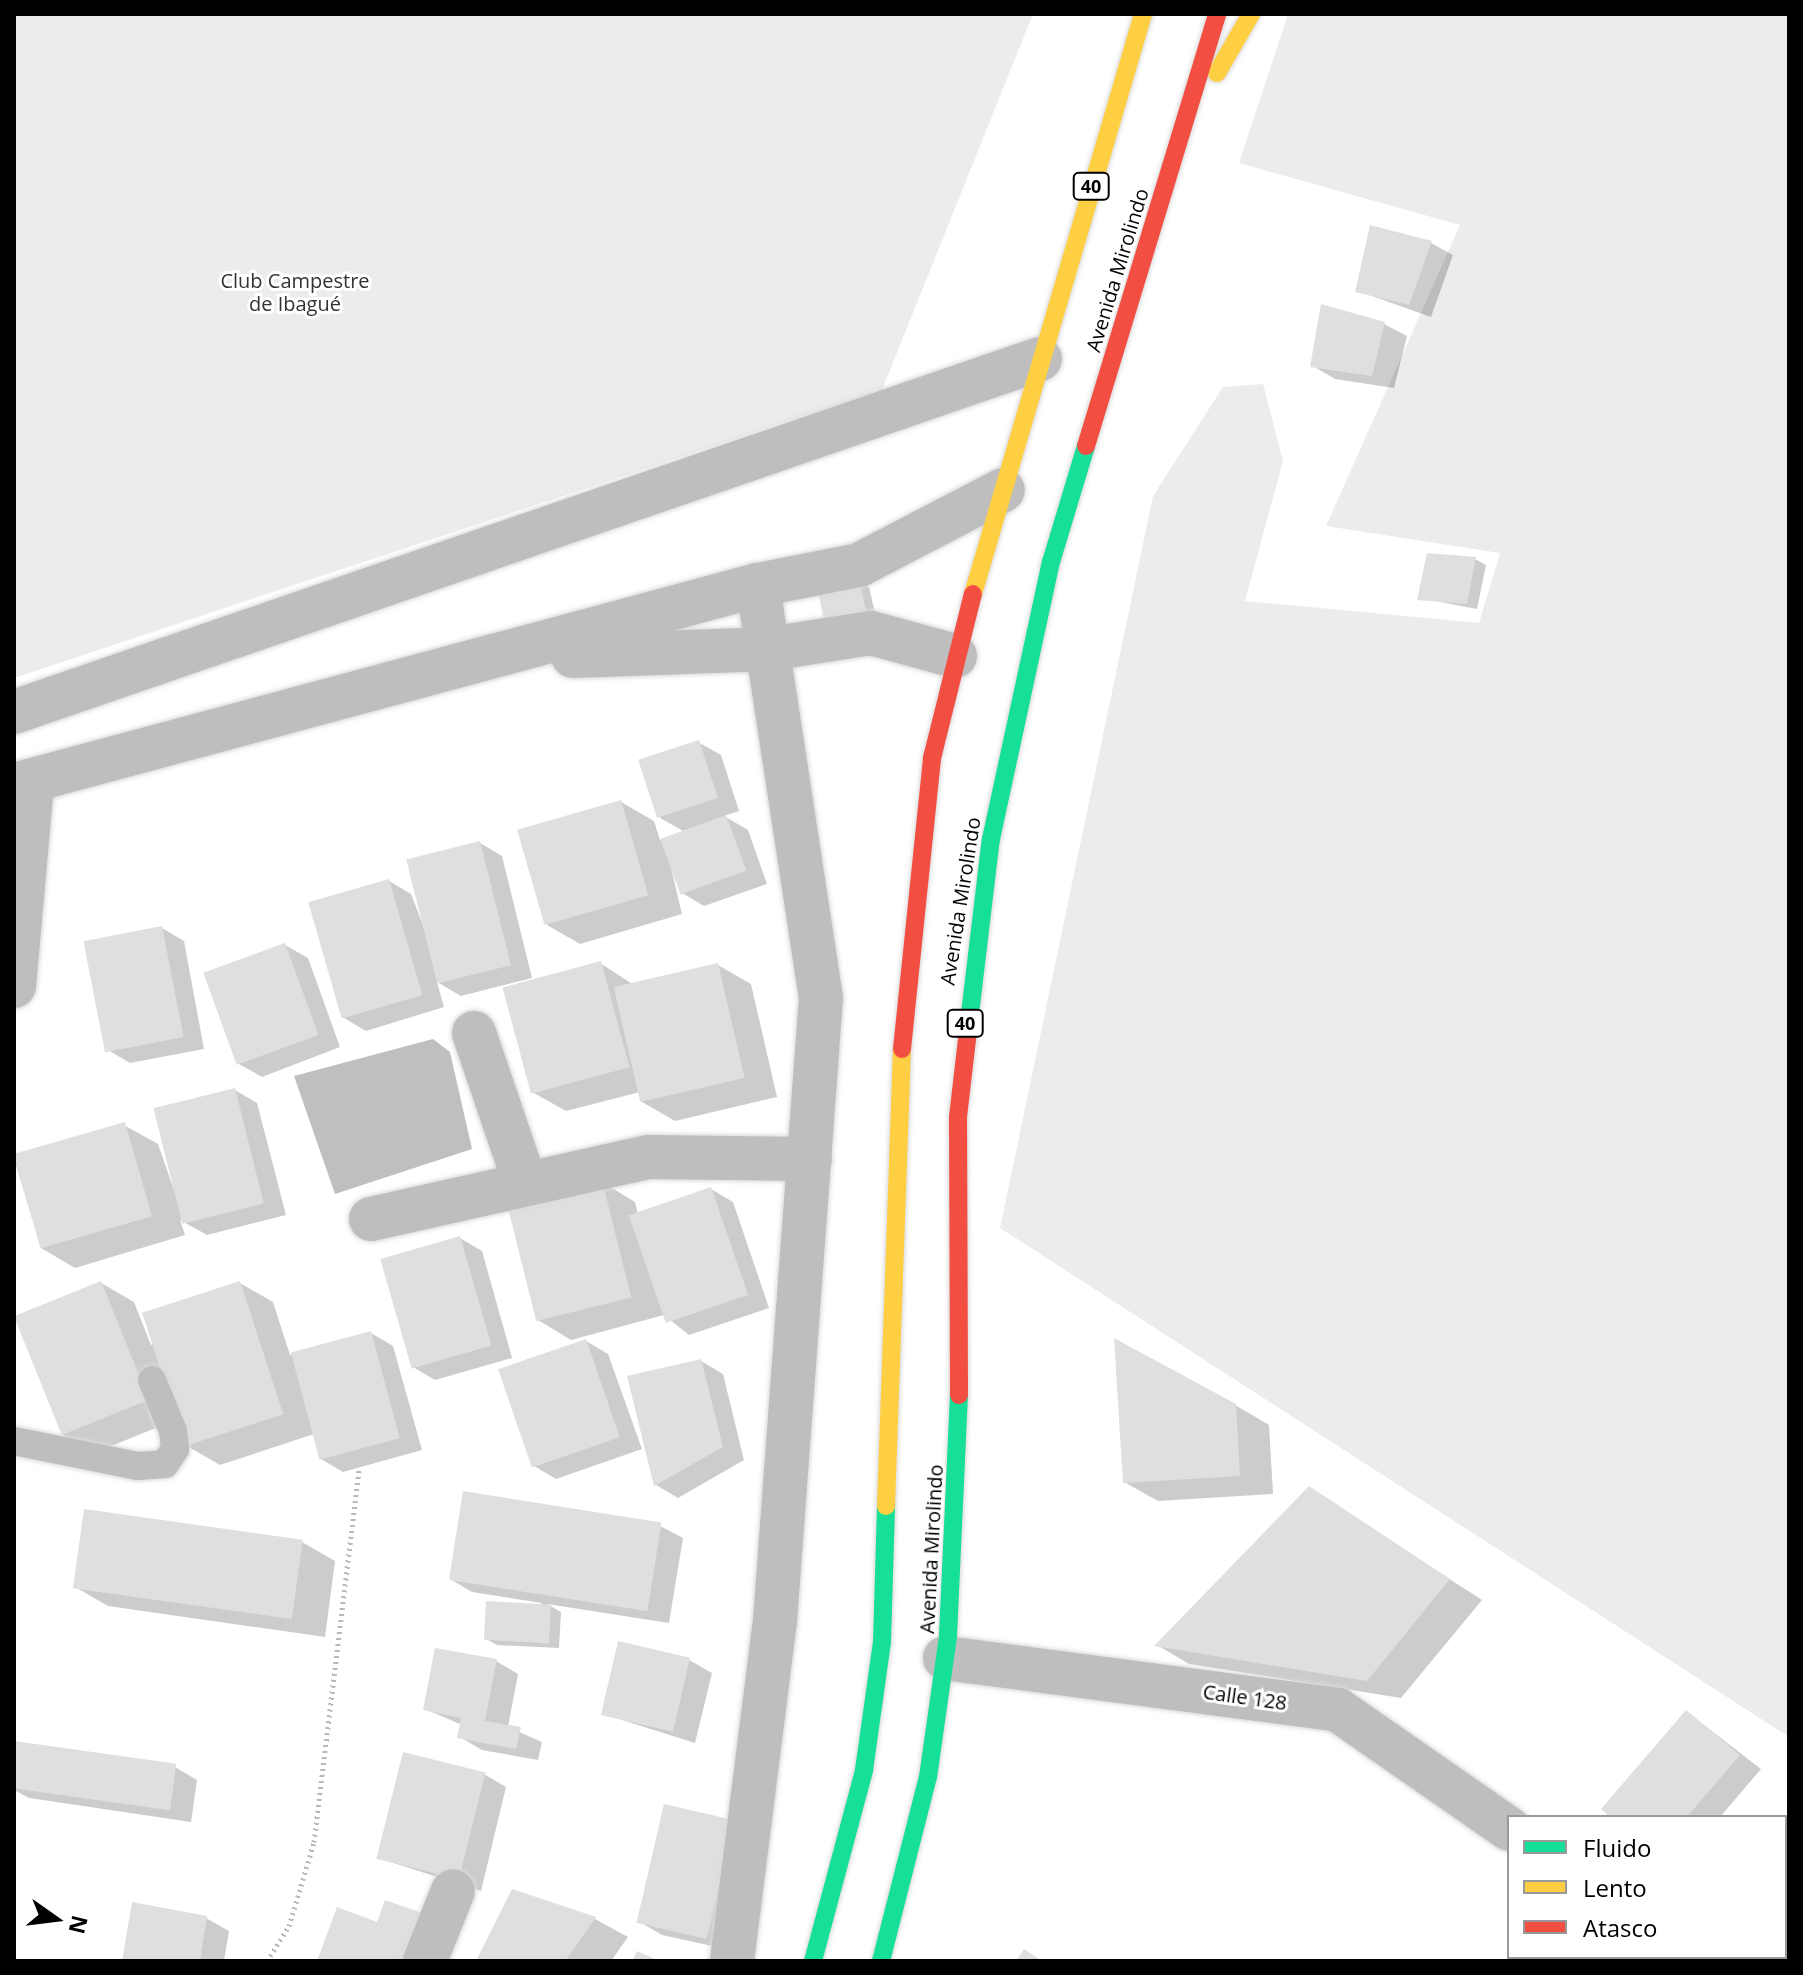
<!DOCTYPE html>
<html>
<head>
<meta charset="utf-8">
<style>
	body { margin:0 }
	#map { position:relative; width:1803px; height:1975px; overflow:hidden; background:#fff; font-family:"Open Sans",sans-serif }
	div>[style] { position:absolute }
	.green>* { inset:0; background:#ececec }
	.water>* { inset:0; background:#bfbfbf }
	.shadow>* { inset:0; background:#0003; transform-origin:0 0 }
	.building>* { inset:0; background:#dfdfdf; transform-origin:0 0 }
	.path>* { height:5px; margin-top:-2.5px; transform-origin:0; background:repeating-linear-gradient(90deg,#b9b9b9 0 2px,transparent 0 6px) }
	.roads { filter:drop-shadow(0 0 2px #dbdbdb) drop-shadow(0 0 2px #dbdbdb) }
	.lane>* { height:28px; margin:-14px; padding:0 14px; transform-origin:14px; border-radius:14px; background:#bebebe }
	.street>* { height:44px; margin:-22px; padding:0 22px; transform-origin:22px; border-radius:22px; background:#bebebe }
	.fast>* { height:18px; margin:-9px; padding:0 9px; transform-origin:9px; border-radius:9px; background:#16e098 }
	.slow>* { height:18px; margin:-9px; padding:0 9px; transform-origin:9px; border-radius:9px; background:#ffcf43 }
	.jam>* { height:18px; margin:-9px; padding:0 9px; transform-origin:9px; border-radius:9px; background:#f24e42 }
	span { translate:-50% -50%; white-space:nowrap; text-align:center; line-height:1.15; -webkit-text-stroke:6px #fff; paint-order:stroke }
	.shield-label span { padding:2px 6px; background:#fff; border:2px solid; border-radius:6px; -webkit-text-stroke-width:0 }
	.shield-label { font-size:18px; color:#000; font-weight:700 }
	.street-label { font-size:20px; color:#000 }
	.park-label { font-size:20px; color:#333 }
	.frame { position:absolute; inset:0; border:16px solid #000; pointer-events:none }
	.legend { position:absolute; left:1507px; top:1815px; width:280px; height:144px; box-sizing:border-box; background:#fff; border:2px solid #999; margin:0; padding:10px 14px; list-style:none; font-size:24px; color:#000 }
	.legend li { display:flex; align-items:center; gap:16px; height:40px }
	.legend b { width:40px; border:2px solid #999 }
	.north { position:absolute; left:16px; top:1879px; width:80px; height:80px; -webkit-text-stroke:6px #fff; paint-order:stroke; rotate:104deg; font-size:22px; font-weight:700; line-height:32px; text-align:center; color:#000 }
	.north::after { content:''; display:block; margin:auto; width:28px; height:36px; background:#000; clip-path:polygon(50% 0,100% 100%,50% 72%,0 100%) }
</style>
</head>
<body>
<div id="map">
	<div class="green">
		<div style="clip-path:polygon(14px 14px,1033px 14px,882px 390px,14px 678px)"></div>
		<div style="clip-path:polygon(1288px 14px,1789px 14px,1789px 1737px,1000px 1228px,1153px 496px,1223px 387px,1263px 384px,1283px 461px,1245px 601px,1479px 623px,1500px 553px,1326px 526px,1460px 225px,1239px 163px)"></div>
	</div>
	<div class="water">
		<div style="clip-path:polygon(433px 1039px,450px 1052px,472px 1149px,335px 1194px,294px 1076px)"></div>
	</div>
	<div class="shadow">
		<div style="clip-path:polygon(1431px 243px,1453px 255px,1431px 317px,1358px 291px)"></div>
		<div style="clip-path:polygon(1384px 324px,1407px 336px,1394px 388px,1335px 379px,1313px 366px)"></div>
		<div style="clip-path:polygon(1475px 559px,1486px 565px,1477px 609px,1419px 598px)"></div>
		<div style="clip-path:polygon(859px 581px,869px 587px,878px 626px,839px 635px)"></div>
		<div style="clip-path:polygon(698px 742px,721px 755px,739px 811px,724px 816px,748px 830px,767px 884px,704px 906px,682px 893px,667px 851px,682px 914px,580px 944px,547px 925px,621px 802px,654px 821px,660px 840px,685px 832px,660px 818px)"></div>
		<div style="clip-path:polygon(480px 843px,502px 856px,532px 978px,461px 996px,437px 982px,444px 1007px,366px 1031px,344px 1018px,389px 881px,411px 894px,426px 933px)"></div>
		<div style="clip-path:polygon(162px 928px,184px 941px,204px 1049px,130px 1063px,108px 1050px)"></div>
		<div style="clip-path:polygon(285px 945px,308px 958px,340px 1047px,262px 1077px,239px 1064px)"></div>
		<div style="clip-path:polygon(600px 963px,634px 985px,718px 965px,751px 984px,777px 1097px,675px 1121px,642px 1102px,640px 1092px,566px 1111px,532px 1092px)"></div>
		<div style="clip-path:polygon(235px 1090px,257px 1103px,286px 1215px,207px 1235px,180px 1220px,185px 1235px,75px 1268px,41px 1248px,14px 1158px,124px 1125px,158px 1144px,182px 1213px)"></div>
		<div style="clip-path:polygon(602px 1182px,635px 1202px,638px 1214px,711px 1189px,733px 1202px,769px 1308px,689px 1335px,664px 1315px,571px 1340px,538px 1320px)"></div>
		<div style="clip-path:polygon(460px 1238px,482px 1251px,512px 1358px,435px 1380px,413px 1367px)"></div>
		<div style="clip-path:polygon(101px 1283px,134px 1302px,151px 1345px,240px 1283px,273px 1302px,290px 1355px,371px 1333px,393px 1346px,422px 1450px,343px 1472px,321px 1459px,314px 1434px,220px 1465px,187px 1446px,178px 1419px,94px 1453px,61px 1434px)"></div>
		<div style="clip-path:polygon(586px 1341px,608px 1354px,642px 1449px,556px 1479px,534px 1466px)"></div>
		<div style="clip-path:polygon(701px 1361px,723px 1374px,744px 1460px,678px 1498px,656px 1485px)"></div>
		<div style="clip-path:polygon(1235px 1405px,1269px 1425px,1273px 1494px,1158px 1501px,1124px 1482px)"></div>
		<div style="clip-path:polygon(1310px 1489px,1482px 1600px,1401px 1698px,1189px 1664px,1157px 1645px)"></div>
		<div style="clip-path:polygon(660px 1526px,683px 1538px,669px 1623px,547px 1604px,561px 1612px,559px 1648px,497px 1645px,486px 1639px,542px 1603px,472px 1592px,450px 1579px)"></div>
		<div style="clip-path:polygon(302px 1542px,335px 1561px,325px 1637px,108px 1606px,75px 1587px)"></div>
		<div style="clip-path:polygon(689px 1660px,712px 1673px,695px 1743px,603px 1714px)"></div>
		<div style="clip-path:polygon(496px 1661px,518px 1674px,508px 1727px,542px 1742px,538px 1760px,482px 1750px,460px 1737px,462px 1725px,425px 1709px)"></div>
		<div style="clip-path:polygon(1687px 1712px,1761px 1769px,1720px 1817px,1613px 1817px)"></div>
		<div style="clip-path:polygon(14px 1743px,175px 1767px,197px 1780px,191px 1822px,29px 1798px,14px 1790px)"></div>
		<div style="clip-path:polygon(484px 1774px,506px 1787px,481px 1891px,378px 1858px)"></div>
		<div style="clip-path:polygon(734px 1822px,730px 1950px,662px 1935px,640px 1922px)"></div>
		<div style="clip-path:polygon(513px 1892px,595px 1919px,628px 1937px,611px 1961px,478px 1961px)"></div>
		<div style="clip-path:polygon(206px 1918px,229px 1931px,224px 1961px,124px 1961px)"></div>
		<div style="left:1524px;top:1957px;width:83px;height:5px"></div>
	</div>
	<div class="building">
		<div style="clip-path:polygon(1370px 225px,1432px 241px,1409px 305px,1355px 292px)"></div>
		<div style="clip-path:polygon(1321px 304px,1385px 322px,1372px 376px,1310px 367px)"></div>
		<div style="clip-path:polygon(1427px 553px,1476px 557px,1467px 604px,1417px 600px)"></div>
		<div style="left:859px;top:578px;width:43px;height:43px;rotate:78deg"></div>
		<div style="left:699px;top:740px;width:61px;height:64px;rotate:72deg"></div>
		<div style="left:621px;top:800px;width:99px;height:108px;rotate:74deg"></div>
		<div style="left:726px;top:815px;width:59px;height:70px;rotate:70deg"></div>
		<div style="left:480px;top:841px;width:128px;height:76px;rotate:76deg"></div>
		<div style="left:389px;top:879px;width:121px;height:84px;rotate:74deg"></div>
		<div style="left:162px;top:926px;width:113px;height:80px;rotate:79deg"></div>
		<div style="left:285px;top:943px;width:98px;height:87px;rotate:70deg"></div>
		<div style="left:601px;top:961px;width:110px;height:102px;rotate:75deg"></div>
		<div style="left:718px;top:963px;width:118px;height:107px;rotate:77deg"></div>
		<div style="left:235px;top:1088px;width:119px;height:84px;rotate:76deg"></div>
		<div style="left:125px;top:1122px;width:98px;height:116px;rotate:74deg"></div>
		<div style="left:602px;top:1180px;width:121px;height:98px;rotate:76deg"></div>
		<div style="left:711px;top:1187px;width:114px;height:87px;rotate:71deg"></div>
		<div style="left:460px;top:1236px;width:114px;height:83px;rotate:74deg"></div>
		<div style="left:101px;top:1281px;width:128px;height:94px;rotate:68deg"></div>
		<div style="left:240px;top:1281px;width:140px;height:103px;rotate:72deg"></div>
		<div style="left:371px;top:1331px;width:111px;height:83px;rotate:75deg"></div>
		<div style="clip-path:polygon(1114px 1338px,1236px 1404px,1240px 1476px,1123px 1483px)"></div>
		<div style="left:586px;top:1339px;width:104px;height:93px;rotate:71deg"></div>
		<div style="clip-path:polygon(701px 1359px,723px 1447px,654px 1486px,627px 1376px)"></div>
		<div style="clip-path:polygon(1309px 1486px,1450px 1579px,1367px 1681px,1154px 1646px)"></div>
		<div style="left:463px;top:1491px;width:201px;height:90px;rotate:9deg"></div>
		<div style="left:84px;top:1509px;width:221px;height:80px;rotate:8deg"></div>
		<div style="left:486px;top:1601px;width:65px;height:39px;rotate:3deg"></div>
		<div style="left:618px;top:1641px;width:74px;height:76px;rotate:13deg"></div>
		<div style="clip-path:polygon(435px 1648px,497px 1659px,485px 1721px,521px 1727px,516px 1749px,457px 1738px,461px 1718px,423px 1710px)"></div>
		<div style="clip-path:polygon(1686px 1710px,1740px 1755px,1687px 1817px,1610px 1817px,1601px 1809px)"></div>
		<div style="left:14px;top:1741px;width:164px;height:47px;rotate:8deg"></div>
		<div style="left:403px;top:1752px;width:85px;height:110px;rotate:14deg"></div>
		<div style="left:664px;top:1804px;width:72px;height:122px;rotate:13deg"></div>
		<div style="clip-path:polygon(512px 1889px,596px 1917px,565px 1961px,476px 1961px)"></div>
		<div style="clip-path:polygon(385px 1900px,431px 1916px,415px 1961px,317px 1961px,337px 1907px,377px 1922px)"></div>
		<div style="clip-path:polygon(132px 1902px,207px 1916px,200px 1961px,122px 1961px)"></div>
		<div style="clip-path:polygon(1024px 1949px,1042px 1961px,1016px 1961px)"></div>
		<div style="clip-path:polygon(637px 1951px,659px 1961px,632px 1961px)"></div>
		<div style="clip-path:polygon(1521px 1957px,1587px 1957px,1518px 1961px)"></div>
	</div>
	<div class="path">
		<div style="left:267px;top:1961px;width:41px;rotate:-57.8deg"></div>
		<div style="left:289px;top:1926px;width:88px;rotate:-73.4deg"></div>
		<div style="left:314px;top:1842px;width:375px;rotate:-83.1deg"></div>
	</div>
	<div class="roads">
		<div class="lane">
			<div style="left:14px;top:1441px;width:126px;rotate:11.4deg"></div>
			<div style="left:138px;top:1466px;width:27px;rotate:-4deg"></div>
			<div style="left:165px;top:1464px;width:18px;rotate:-56deg"></div>
			<div style="left:175px;top:1449px;width:18px;rotate:-96deg"></div>
			<div style="left:173px;top:1431px;width:55px;rotate:-112.4deg"></div>
		</div>
		<div class="street">
			<div style="left:573px;top:656px;width:196px;rotate:-2deg"></div>
			<div style="left:769px;top:649px;width:103px;rotate:-8.9deg"></div>
			<div style="left:871px;top:633px;width:87px;rotate:15.3deg"></div>
			<div style="left:14px;top:712px;width:1085px;rotate:-18.99deg"></div>
			<div style="left:14px;top:785px;width:770px;rotate:-15.05deg"></div>
			<div style="left:758px;top:585px;width:103px;rotate:-11.2deg"></div>
			<div style="left:859px;top:565px;width:162px;rotate:-27.5deg"></div>
			<div style="left:14px;top:986px;width:203px;rotate:-84.9deg"></div>
			<div style="left:474px;top:1033px;width:155px;rotate:71.2deg"></div>
			<div style="left:371px;top:1219px;width:285px;rotate:-12.6deg"></div>
			<div style="left:649px;top:1157px;width:161px;rotate:0.7deg"></div>
			<div style="left:945px;top:1658px;width:396px;rotate:7.5deg"></div>
			<div style="left:1338px;top:1710px;width:208px;rotate:34.8deg"></div>
			<div style="left:1691px;top:1957px;width:7px;rotate:34deg"></div>
			<div style="left:425px;top:1961px;width:75px;rotate:-68.2deg"></div>
			<div style="left:732px;top:1961px;width:343px;rotate:-82.8deg"></div>
			<div style="left:775px;top:1621px;width:625px;rotate:-85.78deg"></div>
			<div style="left:821px;top:998px;width:418px;rotate:-98.7deg"></div>
		</div>
		<div class="fast">
			<div style="left:967px;top:1039px;width:201px;rotate:-83.2deg"></div>
			<div style="left:991px;top:839px;width:283px;rotate:-77.8deg"></div>
			<div style="left:1051px;top:562px;width:121px;rotate:-73.2deg"></div>
			<div style="left:813px;top:1961px;width:198px;rotate:-75deg"></div>
			<div style="left:864px;top:1770px;width:129px;rotate:-82deg"></div>
			<div style="left:882px;top:1642px;width:136px;rotate:-88.3deg"></div>
			<div style="left:881px;top:1961px;width:190px;rotate:-75.7deg"></div>
			<div style="left:928px;top:1777px;width:142px;rotate:-81.9deg"></div>
			<div style="left:948px;top:1636px;width:241px;rotate:-87.4deg"></div>
		</div>
		<div class="slow">
			<div style="left:1217px;top:73px;width:68px;rotate:-60deg"></div>
			<div style="left:973px;top:594px;width:604px;rotate:-73.66deg"></div>
			<div style="left:886px;top:1506px;width:457px;rotate:-88deg"></div>
		</div>
		<div class="jam">
			<div style="left:1086px;top:446px;width:451px;rotate:-73.1deg"></div>
			<div style="left:902px;top:1049px;width:293px;rotate:-84.1deg"></div>
			<div style="left:932px;top:758px;width:169px;rotate:-76deg"></div>
			<div style="left:959px;top:1395px;width:278px;rotate:-90.2deg"></div>
			<div style="left:958px;top:1117px;width:79px;rotate:-83.4deg"></div>
		</div>
	</div>
	<div class="shield-label">
		<span style="left:1091px;top:186px">40</span>
		<span style="left:965px;top:1023px">40</span>
	</div>
	<div class="street-label">
		<span style="left:1117px;top:270px;rotate:-73deg">Avenida Mirolindo</span>
		<span style="left:960px;top:901px;rotate:-81deg">Avenida Mirolindo</span>
		<span style="left:931px;top:1549px;rotate:-87deg">Avenida Mirolindo</span>
		<span style="left:1245px;top:1697px;rotate:8deg">Calle 128</span>
	</div>
	<div class="park-label">
		<span style="left:295px;top:292px">Club Campestre<br>de Ibagué</span>
	</div>
	<div class="frame"></div>
	<ul class="legend">
	<li><b style="height:10px;background:#16e098"></b>Fluido</li>
	<li><b style="height:10px;background:#ffcf43"></b>Lento</li>
	<li><b style="height:10px;background:#f24e42"></b>Atasco</li>
	</ul>
	<div class="north">N</div>
</div>
</body>
</html>
